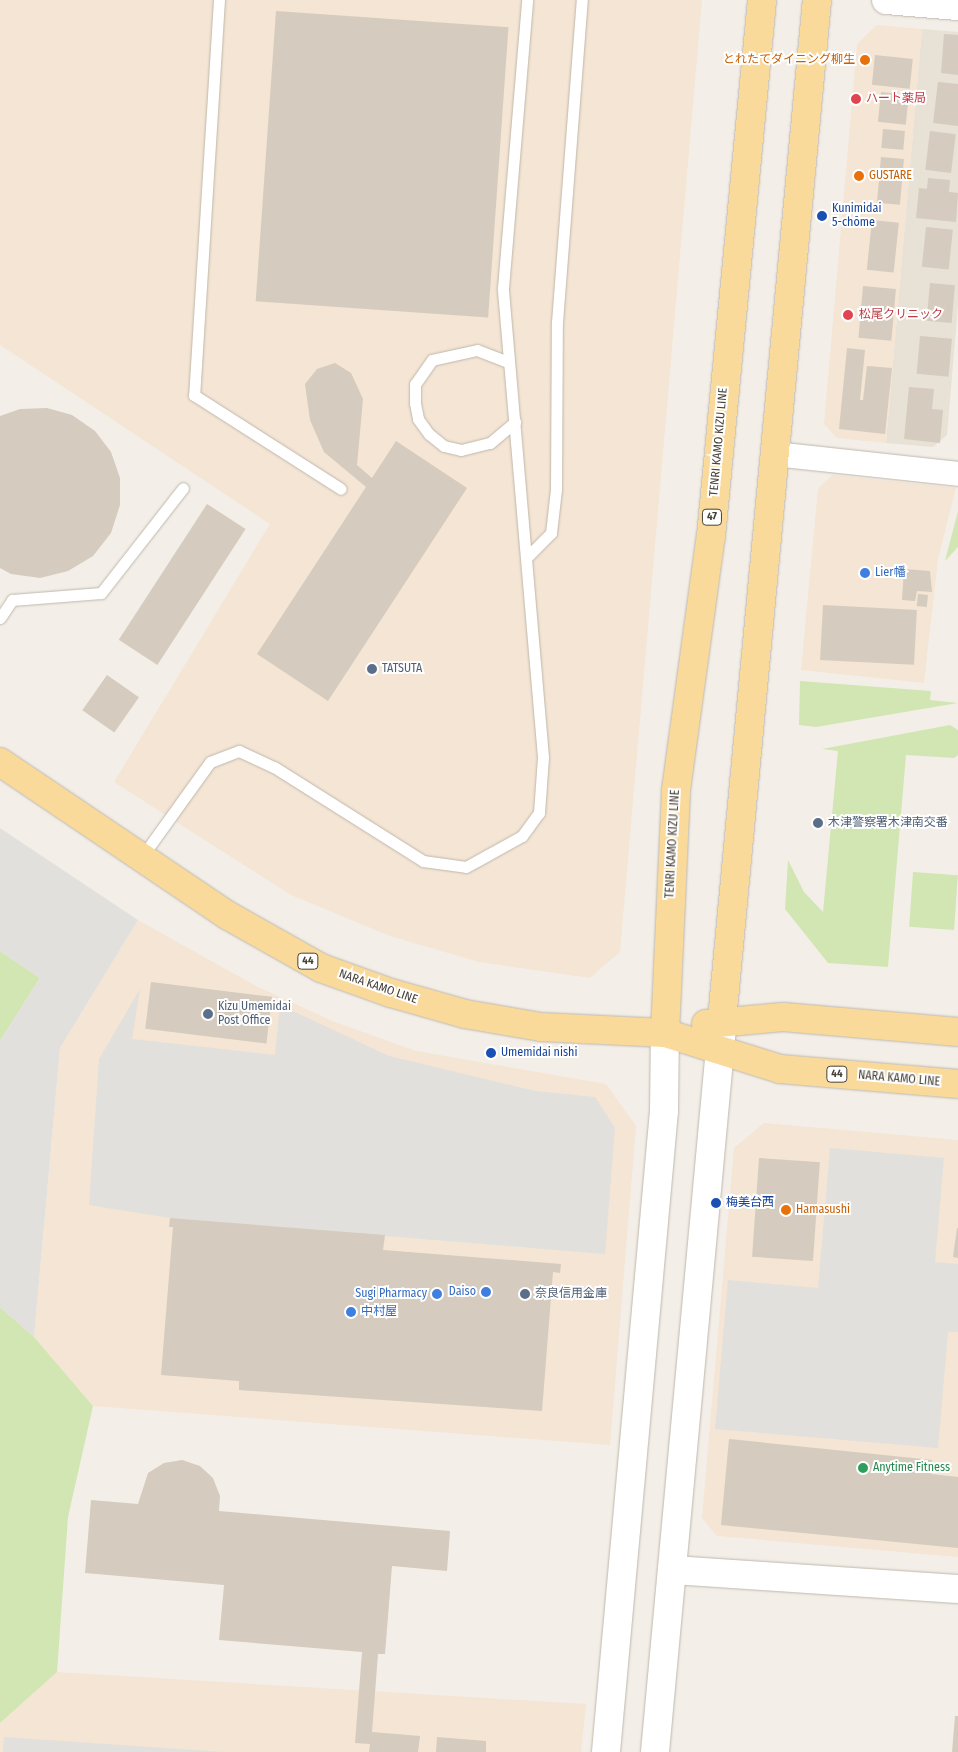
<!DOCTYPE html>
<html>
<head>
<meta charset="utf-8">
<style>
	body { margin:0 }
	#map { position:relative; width:958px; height:1752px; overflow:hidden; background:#f3efe8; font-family:"Fira Sans Condensed","Noto Sans JP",sans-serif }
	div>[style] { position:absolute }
	.residential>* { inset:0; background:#e7e1d6 }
	.commercial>* { inset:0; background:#f4e5d4 }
	.green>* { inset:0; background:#d1e6b2; transform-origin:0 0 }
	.parking>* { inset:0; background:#e2e0dd }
	.building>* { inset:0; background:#d5cbbe; transform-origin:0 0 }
	.roads { filter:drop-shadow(0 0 1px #bfb7ab) drop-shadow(0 0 1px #bfb7ab) }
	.service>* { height:11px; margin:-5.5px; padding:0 5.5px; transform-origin:5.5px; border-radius:5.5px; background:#fff }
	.minor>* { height:24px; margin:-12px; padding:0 12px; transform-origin:12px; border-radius:12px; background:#fff }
	.tertiary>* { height:28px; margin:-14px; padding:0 14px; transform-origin:14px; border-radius:14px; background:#fff }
	.primary>* { height:28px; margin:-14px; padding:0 14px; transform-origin:14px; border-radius:14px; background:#fada9a }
	.dots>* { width:14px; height:14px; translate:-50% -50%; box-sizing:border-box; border:2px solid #fff; border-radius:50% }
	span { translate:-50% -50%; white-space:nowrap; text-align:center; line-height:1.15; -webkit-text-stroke:4px #fff; paint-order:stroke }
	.shield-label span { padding:1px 4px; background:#fff; border:1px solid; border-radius:4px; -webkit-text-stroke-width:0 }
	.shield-label { font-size:11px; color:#474037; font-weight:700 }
	.food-label { font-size:12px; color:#c56008 }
	.right { translate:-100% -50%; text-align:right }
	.left { translate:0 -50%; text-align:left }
	.health-label { font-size:12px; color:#be3a42 }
	.transit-label { font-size:12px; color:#164399 }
	.street-label { font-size:12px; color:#474037 }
	.shop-label { font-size:12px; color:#366cbe }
	.service-label { font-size:12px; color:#4e5e75 }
	.leisure-label { font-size:12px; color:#27864d }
</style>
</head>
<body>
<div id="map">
	<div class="residential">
		<div style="clip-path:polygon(922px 29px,958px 32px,958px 305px,947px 435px,933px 447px,886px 443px)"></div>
	</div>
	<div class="commercial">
		<div style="clip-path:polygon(0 0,702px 0,620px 952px,590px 978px,479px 962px,390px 936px,291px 895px,114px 782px,270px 524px,0 345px)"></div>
		<div style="clip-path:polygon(877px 25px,922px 29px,886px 443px,837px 438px,824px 424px,857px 44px)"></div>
		<div style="clip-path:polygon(832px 475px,956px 488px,938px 559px,924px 683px,801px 670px,818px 489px)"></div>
		<div style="clip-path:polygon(138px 920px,256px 986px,332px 1021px,416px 1051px,606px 1084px,636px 1126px,610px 1445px,93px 1406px,34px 1337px,60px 1048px)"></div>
		<div style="clip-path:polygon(764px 1123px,958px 1140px,958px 1557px,717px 1536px,702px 1518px,734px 1148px)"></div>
		<div style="clip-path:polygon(57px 1672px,586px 1704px,581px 1752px,0 1752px,0 1723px)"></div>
	</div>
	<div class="green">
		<div style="clip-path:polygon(958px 511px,958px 547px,945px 561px)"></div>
		<div style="clip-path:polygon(800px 681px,931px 691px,930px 700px,958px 703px,816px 727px,799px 725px)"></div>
		<div style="clip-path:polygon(950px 725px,958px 730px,958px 755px,954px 758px,906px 755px,888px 967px,828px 963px,785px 909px,788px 860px,804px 892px,823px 912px,838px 751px,822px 749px)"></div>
		<div style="left:913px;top:872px;width:45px;height:55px;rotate:4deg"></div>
		<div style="clip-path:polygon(0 951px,40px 978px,0 1041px)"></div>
		<div style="clip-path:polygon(0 1307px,34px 1337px,93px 1406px,68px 1517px,57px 1672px,0 1723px)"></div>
	</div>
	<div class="parking">
		<div style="clip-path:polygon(0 828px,138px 920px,60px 1048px,34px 1337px,0 1307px,0 1041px,40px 978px,0 951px)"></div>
		<div style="clip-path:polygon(140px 989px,132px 1039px,275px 1055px,280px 1005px,389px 1056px,535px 1091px,595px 1097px,615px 1128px,605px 1254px,170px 1218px,89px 1205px,99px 1059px)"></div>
		<div style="clip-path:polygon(830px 1148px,944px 1158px,935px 1262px,958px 1264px,958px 1332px,948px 1332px,938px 1448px,715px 1429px,728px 1280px,818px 1288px)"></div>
		<div style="clip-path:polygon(4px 1737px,223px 1752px,3px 1752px)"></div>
	</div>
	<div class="building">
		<div style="left:276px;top:11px;width:233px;height:291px;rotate:4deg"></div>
		<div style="clip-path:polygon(944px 34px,958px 35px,958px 75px,941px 73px)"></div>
		<div style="left:875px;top:55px;width:38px;height:30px;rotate:6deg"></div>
		<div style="clip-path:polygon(938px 82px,958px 84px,958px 126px,933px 123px)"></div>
		<div style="left:881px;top:92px;width:28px;height:30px;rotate:6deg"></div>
		<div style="left:883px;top:129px;width:22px;height:19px;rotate:5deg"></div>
		<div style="left:930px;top:131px;width:26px;height:39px;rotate:7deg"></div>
		<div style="left:881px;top:157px;width:23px;height:46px;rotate:5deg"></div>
		<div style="clip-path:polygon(928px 178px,950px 180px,949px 192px,958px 193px,956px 222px,916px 218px,919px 188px,927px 189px)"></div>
		<div style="left:872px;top:220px;width:27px;height:50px;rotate:6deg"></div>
		<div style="left:926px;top:227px;width:27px;height:40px;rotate:6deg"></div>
		<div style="left:930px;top:283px;width:25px;height:38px;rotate:5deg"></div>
		<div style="left:863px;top:286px;width:33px;height:52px;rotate:5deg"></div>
		<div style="left:920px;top:336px;width:32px;height:38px;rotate:5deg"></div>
		<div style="clip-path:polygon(847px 348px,865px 350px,860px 400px,863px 400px,867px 366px,892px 368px,885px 434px,839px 429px)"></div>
		<div style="clip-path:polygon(335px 363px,351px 373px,363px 399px,357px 465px,372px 478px,396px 441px,467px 488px,328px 701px,257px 654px,366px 487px,324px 452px,310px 420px,305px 384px,317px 369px)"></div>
		<div style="clip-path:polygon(909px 387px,934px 389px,932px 409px,943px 410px,940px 443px,904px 439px)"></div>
		<div style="clip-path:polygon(47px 408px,72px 415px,95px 431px,111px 452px,120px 478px,120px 505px,111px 533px,93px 556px,68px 571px,40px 578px,11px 574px,0 568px,0 416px,20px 409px)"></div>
		<div style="left:207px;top:504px;width:46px;height:162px;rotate:33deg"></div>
		<div style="clip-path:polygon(904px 569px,930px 571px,932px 592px,917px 591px,915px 601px,902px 600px)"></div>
		<div style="left:918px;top:594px;width:10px;height:12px;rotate:6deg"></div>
		<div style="left:823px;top:605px;width:94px;height:55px;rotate:3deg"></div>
		<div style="left:107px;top:675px;width:39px;height:43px;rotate:35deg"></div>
		<div style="left:151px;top:982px;width:122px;height:47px;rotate:7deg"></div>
		<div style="left:759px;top:1158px;width:61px;height:99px;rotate:4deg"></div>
		<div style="clip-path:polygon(170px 1218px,385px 1235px,383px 1250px,561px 1264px,560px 1273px,553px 1272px,542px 1411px,239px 1390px,239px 1381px,161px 1375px,173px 1227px,169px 1227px)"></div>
		<div style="clip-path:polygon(957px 1228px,958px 1228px,958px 1258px,953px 1257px)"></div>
		<div style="clip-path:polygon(729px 1439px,932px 1460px,931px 1474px,958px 1477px,958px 1548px,721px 1525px)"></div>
		<div style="clip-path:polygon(182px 1460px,200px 1466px,213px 1478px,220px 1496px,219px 1511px,450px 1531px,447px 1571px,392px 1566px,385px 1654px,378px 1654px,372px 1732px,420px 1736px,418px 1752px,369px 1752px,370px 1744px,355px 1743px,362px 1652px,219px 1640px,224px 1585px,85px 1573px,91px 1500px,138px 1504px,148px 1473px,164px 1463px)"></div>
		<div style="clip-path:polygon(955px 1716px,958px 1716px,958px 1752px,952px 1752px)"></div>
		<div style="clip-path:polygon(437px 1737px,486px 1741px,486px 1752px,436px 1752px)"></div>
	</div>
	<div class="roads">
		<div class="service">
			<div style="left:219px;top:0;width:396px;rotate:93.6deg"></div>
			<div style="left:194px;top:395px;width:174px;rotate:32.6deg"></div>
			<div style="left:508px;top:362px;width:33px;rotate:-159deg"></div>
			<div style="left:477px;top:350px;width:46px;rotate:167.5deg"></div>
			<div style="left:432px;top:360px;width:29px;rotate:125deg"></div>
			<div style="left:415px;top:384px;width:19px;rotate:90deg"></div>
			<div style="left:415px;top:403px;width:16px;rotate:79deg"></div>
			<div style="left:418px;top:419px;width:19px;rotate:54deg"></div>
			<div style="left:429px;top:434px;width:19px;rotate:39deg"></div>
			<div style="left:444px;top:446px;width:17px;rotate:13deg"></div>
			<div style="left:461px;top:450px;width:30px;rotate:-14deg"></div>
			<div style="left:490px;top:443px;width:33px;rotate:-40deg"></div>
			<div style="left:527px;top:557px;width:34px;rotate:-45deg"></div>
			<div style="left:551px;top:533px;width:44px;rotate:-83.5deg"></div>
			<div style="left:556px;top:489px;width:167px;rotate:-89.7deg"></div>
			<div style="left:557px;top:322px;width:323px;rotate:-85.6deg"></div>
			<div style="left:0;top:618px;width:22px;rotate:-56deg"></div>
			<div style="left:12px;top:600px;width:89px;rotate:-4.5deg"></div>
			<div style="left:101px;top:593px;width:133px;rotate:-52deg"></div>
			<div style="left:141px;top:858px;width:118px;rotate:-54.3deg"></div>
			<div style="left:210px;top:762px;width:31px;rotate:-21deg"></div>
			<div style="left:239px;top:751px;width:38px;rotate:25deg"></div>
			<div style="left:274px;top:767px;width:176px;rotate:32.2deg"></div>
			<div style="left:423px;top:861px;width:43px;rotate:7.9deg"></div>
			<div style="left:466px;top:867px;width:64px;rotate:-29deg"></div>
			<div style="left:522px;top:836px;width:29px;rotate:-54deg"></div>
			<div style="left:539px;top:813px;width:56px;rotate:-85.9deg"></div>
			<div style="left:543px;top:757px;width:471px;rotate:-94.9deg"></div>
			<div style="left:503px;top:288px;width:289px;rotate:-85.2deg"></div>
		</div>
		<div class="minor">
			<div style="left:775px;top:454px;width:184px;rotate:6.2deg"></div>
		</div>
		<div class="tertiary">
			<div style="left:886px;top:0;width:72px;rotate:4.8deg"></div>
			<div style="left:672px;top:1570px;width:287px;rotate:3.8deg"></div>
			<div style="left:606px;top:1752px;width:644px;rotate:-84.83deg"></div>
			<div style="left:664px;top:1111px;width:78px;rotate:-89.3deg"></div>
			<div style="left:655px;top:1752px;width:728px;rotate:-84.72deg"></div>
		</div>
		<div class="primary">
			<div style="left:0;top:762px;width:274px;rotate:34deg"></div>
			<div style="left:227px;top:915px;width:108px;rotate:29.4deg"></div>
			<div style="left:321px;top:968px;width:74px;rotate:19.7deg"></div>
			<div style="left:391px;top:993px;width:77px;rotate:15.8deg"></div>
			<div style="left:465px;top:1014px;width:77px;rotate:9.7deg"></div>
			<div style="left:541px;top:1027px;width:124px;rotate:2.8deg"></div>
			<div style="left:665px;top:1033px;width:121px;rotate:17.4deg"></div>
			<div style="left:780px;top:1069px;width:179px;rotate:4.8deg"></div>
			<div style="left:722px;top:1020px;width:1024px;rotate:-84.68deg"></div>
			<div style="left:706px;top:1024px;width:77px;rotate:-5.2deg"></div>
			<div style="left:783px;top:1017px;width:176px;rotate:4.9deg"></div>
			<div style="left:665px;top:1033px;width:243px;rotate:-87.4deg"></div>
			<div style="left:676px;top:790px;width:256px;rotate:-82.2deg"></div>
			<div style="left:711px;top:536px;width:538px;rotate:-84.56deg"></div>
		</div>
	</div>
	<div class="dots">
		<div style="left:865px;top:60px;background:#e8710a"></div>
		<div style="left:856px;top:99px;background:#e0444e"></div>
		<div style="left:859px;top:176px;background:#e8710a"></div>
		<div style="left:822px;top:216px;background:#1a4fb4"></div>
		<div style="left:848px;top:315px;background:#e0444e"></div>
		<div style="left:865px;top:573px;background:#3f7fe0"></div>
		<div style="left:372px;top:669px;background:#5c6f8a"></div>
		<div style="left:818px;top:823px;background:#5c6f8a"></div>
		<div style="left:208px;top:1014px;background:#5c6f8a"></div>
		<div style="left:491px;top:1053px;background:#1a4fb4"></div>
		<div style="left:716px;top:1203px;background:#1a4fb4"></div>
		<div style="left:786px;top:1210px;background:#e8710a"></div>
		<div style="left:486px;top:1292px;background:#3f7fe0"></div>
		<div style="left:437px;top:1294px;background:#3f7fe0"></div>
		<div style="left:525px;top:1294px;background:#5c6f8a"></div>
		<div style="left:351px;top:1312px;background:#3f7fe0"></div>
		<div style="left:863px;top:1468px;background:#2e9e5b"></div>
	</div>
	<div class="shield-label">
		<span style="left:712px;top:517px">47</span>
		<span style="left:308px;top:961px">44</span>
		<span style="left:837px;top:1074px">44</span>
	</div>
	<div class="food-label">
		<span class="right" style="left:855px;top:60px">とれたてダイニング柳生</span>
		<span class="left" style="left:869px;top:176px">GUSTARE</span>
		<span class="left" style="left:796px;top:1210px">Hamasushi</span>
	</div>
	<div class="health-label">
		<span class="left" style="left:866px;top:99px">ハート薬局</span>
		<span class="left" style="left:859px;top:315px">松尾クリニック</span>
	</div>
	<div class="transit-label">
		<span class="left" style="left:832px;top:216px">Kunimidai<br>5-chōme</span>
		<span class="left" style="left:501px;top:1053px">Umemidai nishi</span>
		<span class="left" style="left:726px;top:1203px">梅美台西</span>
	</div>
	<div class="street-label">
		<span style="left:719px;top:442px;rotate:-85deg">TENRI KAMO KIZU LINE</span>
		<span style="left:673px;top:844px;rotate:-87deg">TENRI KAMO KIZU LINE</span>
		<span style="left:378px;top:987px;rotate:19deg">NARA KAMO LINE</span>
		<span style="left:899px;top:1079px;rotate:5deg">NARA KAMO LINE</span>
	</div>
	<div class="shop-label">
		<span class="left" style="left:875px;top:573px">Lier幡</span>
		<span class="right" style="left:476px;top:1292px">Daiso</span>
		<span class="right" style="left:427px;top:1294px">Sugi Pharmacy</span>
		<span class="left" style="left:361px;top:1312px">中村屋</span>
	</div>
	<div class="service-label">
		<span class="left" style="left:382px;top:669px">TATSUTA</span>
		<span class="left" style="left:828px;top:823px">木津警察署木津南交番</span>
		<span class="left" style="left:218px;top:1014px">Kizu Umemidai<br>Post Office</span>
		<span class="left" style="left:535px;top:1294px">奈良信用金庫</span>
	</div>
	<div class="leisure-label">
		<span class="left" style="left:873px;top:1468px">Anytime Fitness</span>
	</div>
</div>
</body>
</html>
